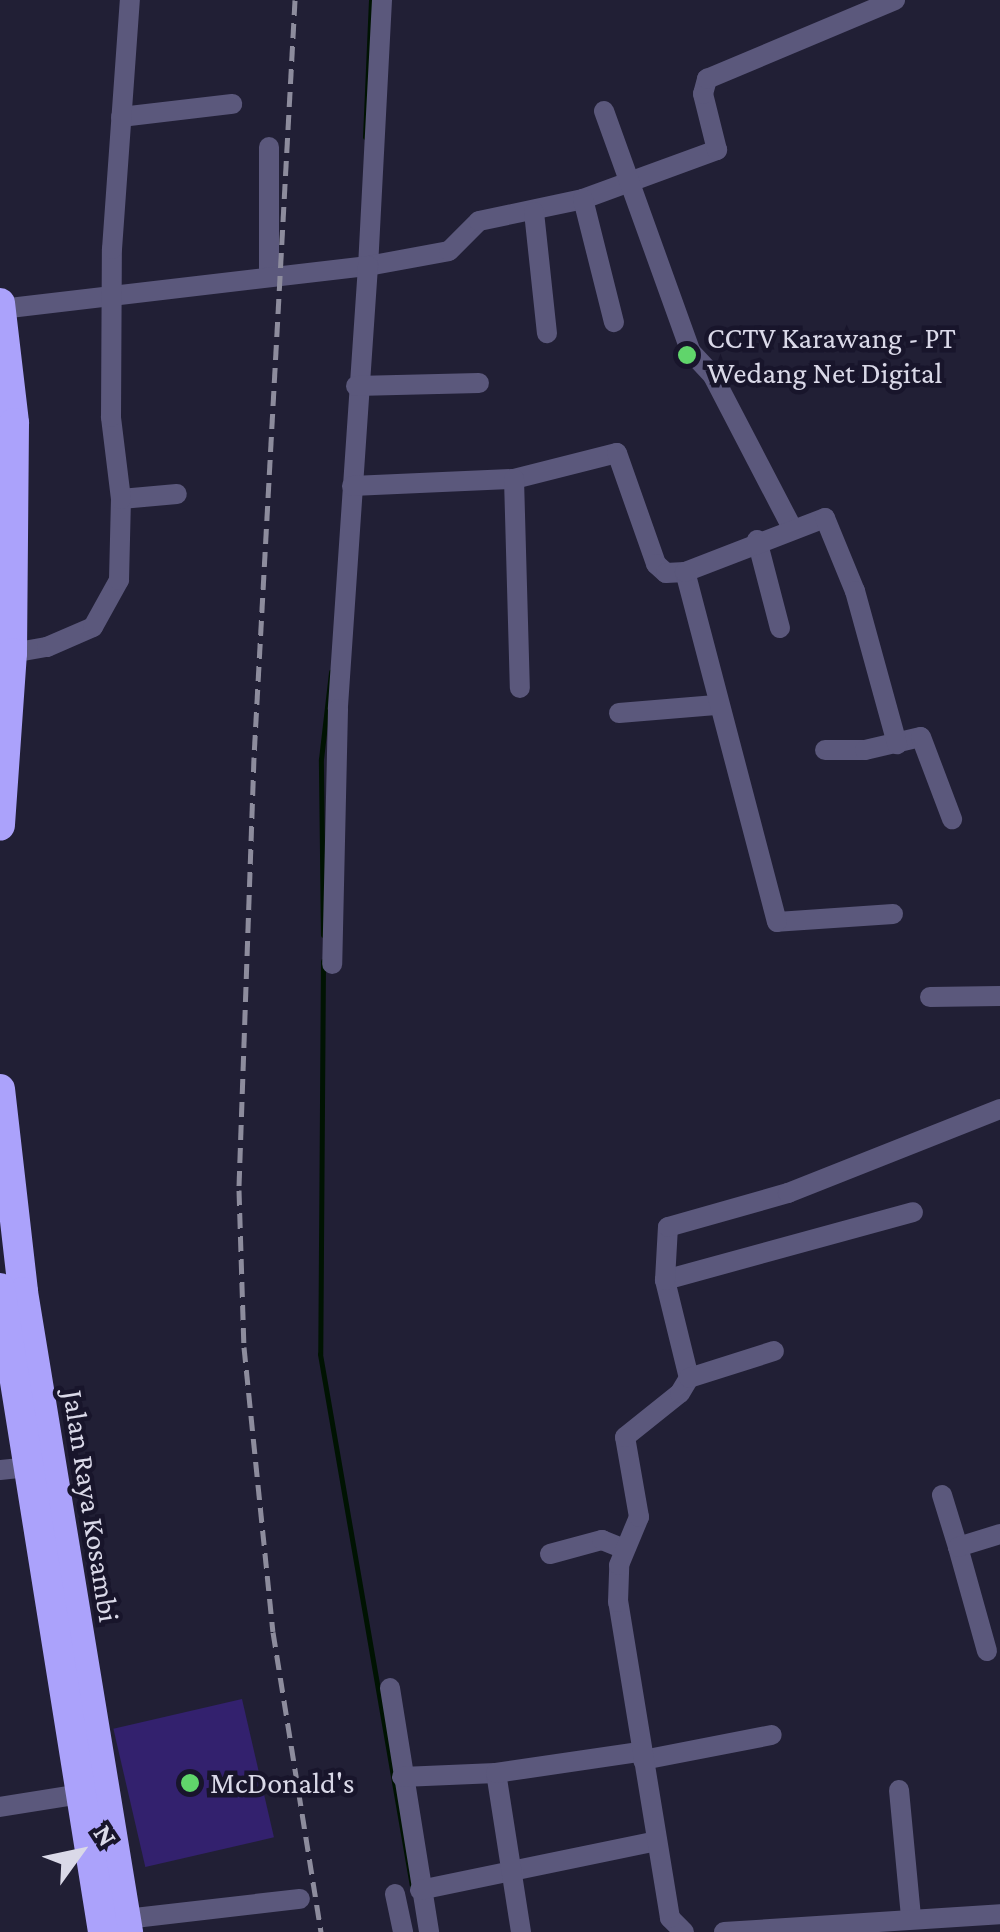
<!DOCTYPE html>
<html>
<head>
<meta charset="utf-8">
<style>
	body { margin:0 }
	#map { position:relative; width:1000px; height:1932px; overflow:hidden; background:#211f35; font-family:"Crimson Pro",serif }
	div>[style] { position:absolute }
	.stream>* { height:5px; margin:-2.5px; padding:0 2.5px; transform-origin:2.5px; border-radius:2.5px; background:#001302 }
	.building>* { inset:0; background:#33216e; transform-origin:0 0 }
	.minor>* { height:20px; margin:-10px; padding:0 10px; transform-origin:10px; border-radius:10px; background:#5b587c }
	.highway>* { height:30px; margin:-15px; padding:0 15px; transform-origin:15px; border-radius:15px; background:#aba2fb }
	.rail>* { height:5px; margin-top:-2.5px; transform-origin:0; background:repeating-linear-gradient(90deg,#8d8c9d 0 15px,transparent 0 23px) }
	.dots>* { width:28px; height:28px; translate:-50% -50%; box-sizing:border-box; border:5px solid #18152b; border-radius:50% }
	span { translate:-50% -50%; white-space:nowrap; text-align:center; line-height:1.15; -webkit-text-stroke:9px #18152b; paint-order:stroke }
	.poi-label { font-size:30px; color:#dad9e8 }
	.left { translate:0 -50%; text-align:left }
	.street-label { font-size:30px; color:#dad9e8 }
	.north { position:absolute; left:30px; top:1802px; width:100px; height:100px; -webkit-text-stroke:8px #18152b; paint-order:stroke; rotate:57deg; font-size:28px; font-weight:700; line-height:40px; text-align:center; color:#dad9e8 }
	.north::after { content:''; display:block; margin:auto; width:35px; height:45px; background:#dad9e8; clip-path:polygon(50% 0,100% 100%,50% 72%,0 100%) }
</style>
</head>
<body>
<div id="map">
	<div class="stream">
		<div style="left:365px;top:137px;width:137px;rotate:-87.5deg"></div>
		<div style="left:323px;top:935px;width:176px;rotate:-90.7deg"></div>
		<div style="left:321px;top:759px;width:88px;rotate:-83.4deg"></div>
		<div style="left:323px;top:961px;width:393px;rotate:90.4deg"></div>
		<div style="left:320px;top:1354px;width:546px;rotate:80.19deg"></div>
	</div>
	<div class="building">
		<div style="left:242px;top:1699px;width:142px;height:132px;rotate:77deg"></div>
	</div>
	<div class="minor">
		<div style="left:382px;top:0;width:266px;rotate:93deg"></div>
		<div style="left:368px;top:266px;width:82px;rotate:-10.5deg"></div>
		<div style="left:449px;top:251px;width:42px;rotate:-45deg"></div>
		<div style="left:479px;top:221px;width:106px;rotate:-11.9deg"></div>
		<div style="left:583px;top:199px;width:143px;rotate:-20.1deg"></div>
		<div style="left:717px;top:150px;width:58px;rotate:-104deg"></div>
		<div style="left:703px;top:94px;width:16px;rotate:-75deg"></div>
		<div style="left:707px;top:79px;width:204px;rotate:-22.8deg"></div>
		<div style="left:604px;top:111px;width:256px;rotate:70.2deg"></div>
		<div style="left:691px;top:352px;width:33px;rotate:47deg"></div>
		<div style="left:713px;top:376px;width:169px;rotate:62.5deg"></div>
		<div style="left:121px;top:117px;width:112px;rotate:-6.7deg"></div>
		<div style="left:269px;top:147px;width:125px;rotate:90deg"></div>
		<div style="left:583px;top:199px;width:127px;rotate:75.9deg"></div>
		<div style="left:534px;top:212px;width:122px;rotate:83.9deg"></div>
		<div style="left:1px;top:309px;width:370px;rotate:-6.7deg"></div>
		<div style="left:368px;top:266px;width:444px;rotate:93.9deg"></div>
		<div style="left:338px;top:709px;width:255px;rotate:91.3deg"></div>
		<div style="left:356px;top:386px;width:123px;rotate:-1.4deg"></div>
		<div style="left:514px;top:479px;width:106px;rotate:-14.2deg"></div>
		<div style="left:617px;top:453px;width:118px;rotate:70.6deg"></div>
		<div style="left:656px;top:564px;width:13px;rotate:42deg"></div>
		<div style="left:666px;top:573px;width:19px;rotate:-3deg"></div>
		<div style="left:352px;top:486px;width:162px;rotate:-2.5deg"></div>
		<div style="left:514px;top:479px;width:209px;rotate:88.4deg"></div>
		<div style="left:121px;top:499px;width:56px;rotate:-5.1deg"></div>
		<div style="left:757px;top:540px;width:91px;rotate:75.4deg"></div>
		<div style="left:12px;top:653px;width:36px;rotate:-10deg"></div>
		<div style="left:47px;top:647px;width:50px;rotate:-23.5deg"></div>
		<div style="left:93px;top:627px;width:54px;rotate:-61deg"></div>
		<div style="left:119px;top:580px;width:81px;rotate:-88.6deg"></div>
		<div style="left:121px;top:499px;width:83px;rotate:-97deg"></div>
		<div style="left:111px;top:417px;width:168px;rotate:-89.7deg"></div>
		<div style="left:112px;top:249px;width:250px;rotate:-85.9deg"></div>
		<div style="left:619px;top:713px;width:97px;rotate:-4.7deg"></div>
		<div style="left:825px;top:750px;width:40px"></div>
		<div style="left:865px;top:750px;width:57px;rotate:-13.1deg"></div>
		<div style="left:921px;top:737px;width:88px;rotate:69.3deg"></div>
		<div style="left:893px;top:914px;width:116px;rotate:176.1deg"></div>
		<div style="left:777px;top:922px;width:362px;rotate:-104.7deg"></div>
		<div style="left:685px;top:572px;width:150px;rotate:-21.1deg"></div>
		<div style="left:825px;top:518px;width:79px;rotate:67.7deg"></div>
		<div style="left:855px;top:591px;width:159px;rotate:74.6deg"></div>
		<div style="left:930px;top:997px;width:70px;rotate:-0.8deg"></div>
		<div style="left:665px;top:1280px;width:257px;rotate:-15.3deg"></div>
		<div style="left:689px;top:1378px;width:101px;rotate:-103.8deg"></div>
		<div style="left:665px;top:1280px;width:53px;rotate:-86.8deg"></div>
		<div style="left:668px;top:1227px;width:125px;rotate:-15.8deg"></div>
		<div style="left:788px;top:1193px;width:228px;rotate:-21.6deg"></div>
		<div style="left:0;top:1470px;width:28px;rotate:-6deg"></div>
		<div style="left:942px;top:1495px;width:54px;rotate:72.9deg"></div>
		<div style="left:550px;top:1554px;width:54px;rotate:-15.1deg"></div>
		<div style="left:602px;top:1540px;width:24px;rotate:22deg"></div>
		<div style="left:987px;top:1651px;width:108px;rotate:-105.6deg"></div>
		<div style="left:958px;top:1547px;width:44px;rotate:-17.2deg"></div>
		<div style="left:390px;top:1688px;width:247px;rotate:80.9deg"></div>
		<div style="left:643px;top:1760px;width:131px;rotate:-11deg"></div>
		<div style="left:402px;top:1777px;width:94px;rotate:-2.4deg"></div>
		<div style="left:899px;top:1790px;width:129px;rotate:84.6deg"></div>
		<div style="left:0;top:1807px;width:81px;rotate:-9.2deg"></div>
		<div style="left:420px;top:1890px;width:242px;rotate:-11.7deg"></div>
		<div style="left:395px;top:1894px;width:39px;rotate:78deg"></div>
		<div style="left:126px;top:1919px;width:175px;rotate:-6.6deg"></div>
		<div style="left:521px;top:1932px;width:161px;rotate:-98.9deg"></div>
		<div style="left:496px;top:1773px;width:145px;rotate:-8.4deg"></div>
		<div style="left:684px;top:1932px;width:20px;rotate:-135deg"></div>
		<div style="left:670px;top:1918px;width:320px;rotate:-99.3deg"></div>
		<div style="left:618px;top:1602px;width:37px;rotate:-88deg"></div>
		<div style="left:619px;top:1565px;width:52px;rotate:-67.4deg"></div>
		<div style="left:639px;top:1517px;width:81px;rotate:-99.9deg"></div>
		<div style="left:625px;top:1437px;width:70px;rotate:-38.7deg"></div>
		<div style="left:680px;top:1393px;width:17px;rotate:-59deg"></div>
		<div style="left:689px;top:1378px;width:89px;rotate:-17.6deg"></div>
		<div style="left:724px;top:1932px;width:277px;rotate:-3.7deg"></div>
	</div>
	<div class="highway">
		<div style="left:0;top:303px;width:121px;rotate:83.3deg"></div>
		<div style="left:14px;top:423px;width:230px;rotate:90.5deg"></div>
		<div style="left:12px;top:653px;width:173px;rotate:94deg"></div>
		<div style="left:0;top:1089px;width:204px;rotate:83.5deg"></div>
		<div style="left:23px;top:1292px;width:649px;rotate:80.68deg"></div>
		<div style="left:0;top:1288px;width:652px;rotate:80.91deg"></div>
	</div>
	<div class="rail">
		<div style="left:295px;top:0;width:758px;rotate:93.1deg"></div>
		<div style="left:254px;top:757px;width:433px;rotate:92deg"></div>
		<div style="left:239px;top:1190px;width:157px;rotate:88.2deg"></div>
		<div style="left:244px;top:1347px;width:286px;rotate:84.2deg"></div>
		<div style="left:273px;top:1632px;width:304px;rotate:80.9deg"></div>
	</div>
	<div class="dots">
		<div style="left:687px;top:355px;background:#60d56b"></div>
		<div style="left:190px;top:1783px;background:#60d56b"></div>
	</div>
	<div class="poi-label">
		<span class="left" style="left:707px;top:355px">CCTV Karawang - PT<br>Wedang Net Digital</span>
		<span class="left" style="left:210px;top:1783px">McDonald's</span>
	</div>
	<div class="street-label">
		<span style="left:91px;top:1506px;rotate:81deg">Jalan Raya Kosambi</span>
	</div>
	<div class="north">N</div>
</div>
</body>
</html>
